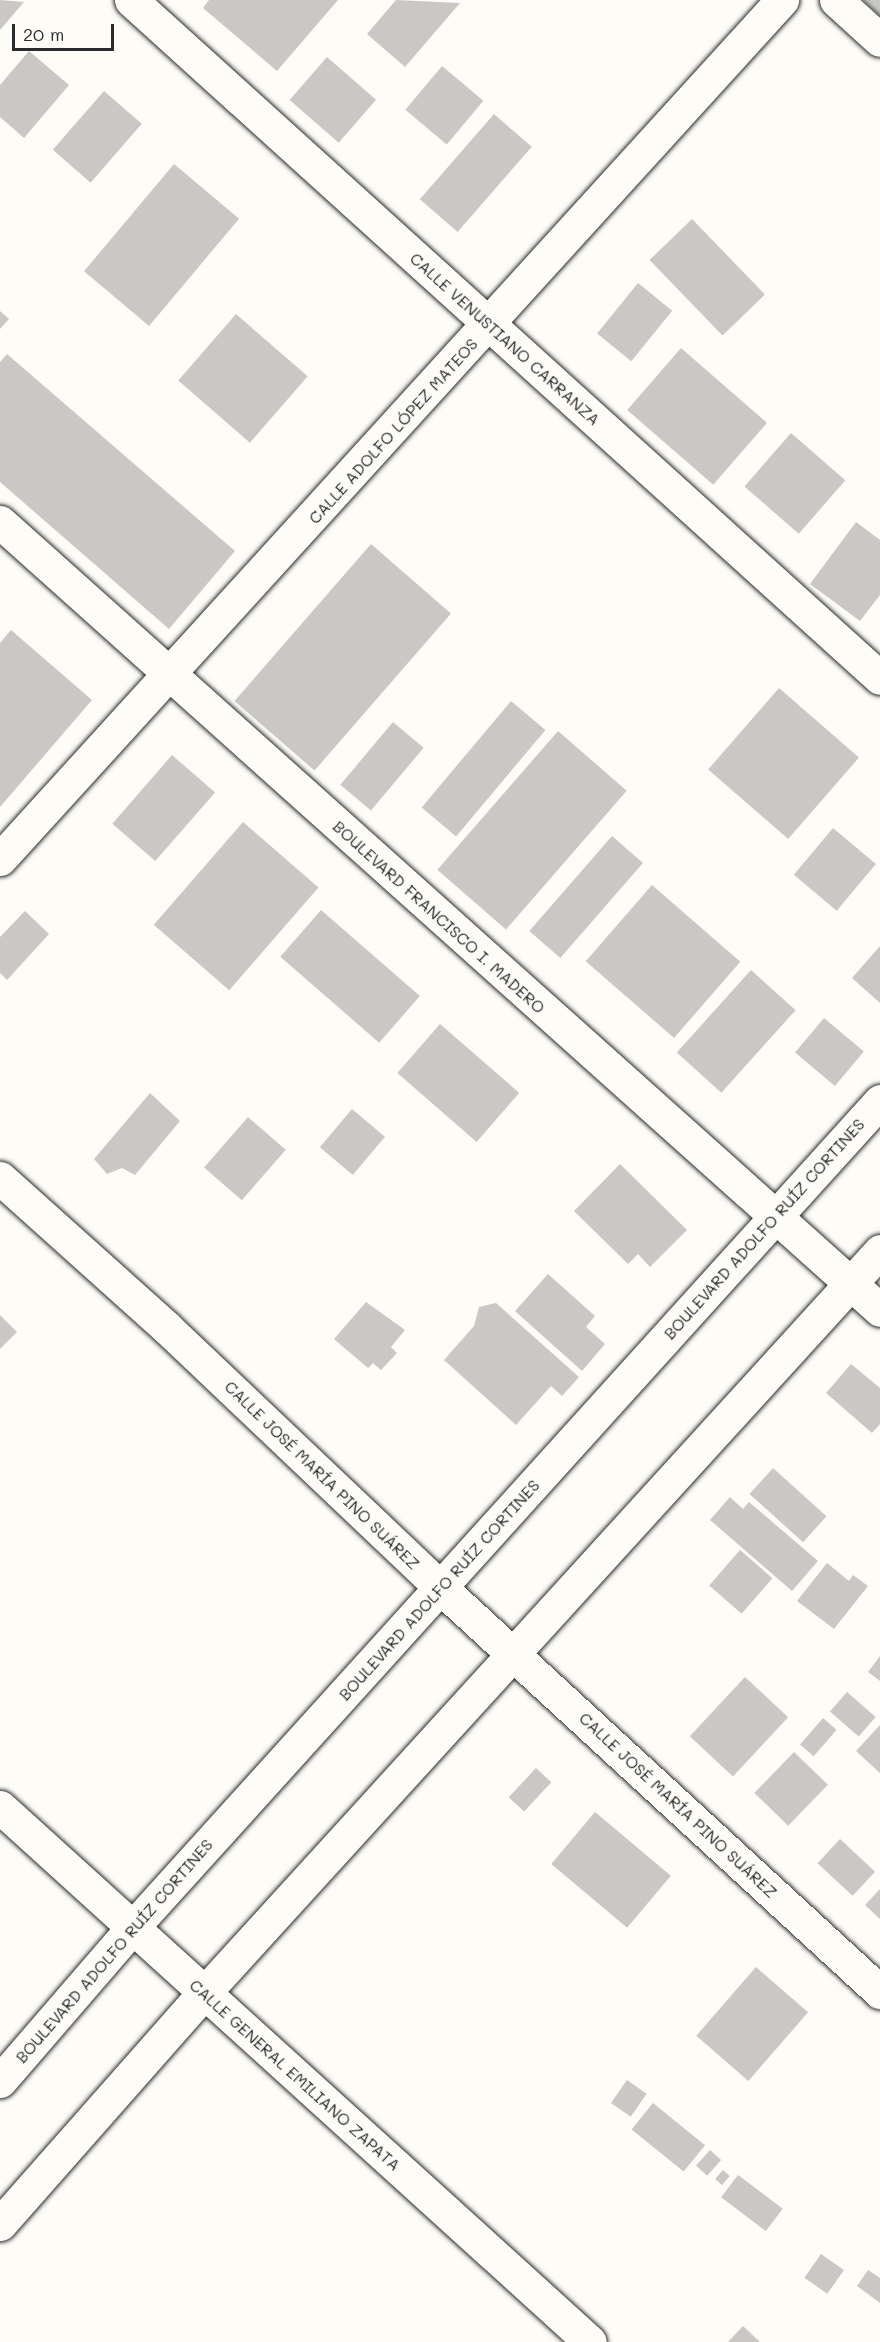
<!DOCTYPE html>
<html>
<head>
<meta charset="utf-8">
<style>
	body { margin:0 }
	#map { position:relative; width:880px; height:2342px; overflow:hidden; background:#fdfcf7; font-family:Mali,sans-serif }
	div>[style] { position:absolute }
	.building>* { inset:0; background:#c9c8c4; transform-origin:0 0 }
	.roads { filter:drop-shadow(0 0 2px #2b2b2b) drop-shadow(0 0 2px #2b2b2b) }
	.street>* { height:33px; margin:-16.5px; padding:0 16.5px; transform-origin:16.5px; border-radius:16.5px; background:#fdfcf7 }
	.secondary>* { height:33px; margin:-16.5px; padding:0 16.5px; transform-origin:16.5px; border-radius:16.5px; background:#fdfcf7 }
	span { translate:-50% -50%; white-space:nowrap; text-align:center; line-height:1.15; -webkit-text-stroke:4.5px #fdfcf7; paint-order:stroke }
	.street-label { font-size:16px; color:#2b2b2b }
	.scale { position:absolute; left:12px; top:24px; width:102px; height:27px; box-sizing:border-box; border:3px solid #2b2b2b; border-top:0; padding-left:8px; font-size:18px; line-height:21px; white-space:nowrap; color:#2b2b2b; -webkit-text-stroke:4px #fdfcf7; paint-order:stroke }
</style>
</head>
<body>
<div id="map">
	<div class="building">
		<div style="clip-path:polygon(0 0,24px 2px,0 30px)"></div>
		<div style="clip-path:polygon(209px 0,338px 0,277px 71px,203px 8px)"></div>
		<div style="clip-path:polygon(396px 0,460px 3px,405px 67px,367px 34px)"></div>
		<div style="clip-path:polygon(863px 0,880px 0,880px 16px)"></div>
		<div style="clip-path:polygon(29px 51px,69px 85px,24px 138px,0 117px,0 85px)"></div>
		<div style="left:327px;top:57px;width:65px;height:57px;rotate:41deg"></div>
		<div style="left:442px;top:66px;width:54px;height:57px;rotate:40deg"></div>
		<div style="left:104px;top:91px;width:50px;height:78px;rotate:41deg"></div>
		<div style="left:494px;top:114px;width:50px;height:113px;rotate:41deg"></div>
		<div style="left:174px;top:164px;width:85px;height:140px;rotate:40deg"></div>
		<div style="left:692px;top:219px;width:105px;height:59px;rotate:46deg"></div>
		<div style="left:638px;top:283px;width:44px;height:65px;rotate:39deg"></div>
		<div style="clip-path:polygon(0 311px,9px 319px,0 329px)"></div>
		<div style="left:236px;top:314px;width:95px;height:88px;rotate:41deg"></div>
		<div style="left:681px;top:348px;width:114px;height:82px;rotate:41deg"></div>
		<div style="clip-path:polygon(7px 354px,235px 551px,169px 629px,0 482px,0 362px)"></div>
		<div style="left:791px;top:433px;width:72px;height:71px;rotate:41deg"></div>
		<div style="clip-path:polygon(856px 522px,880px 540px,880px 595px,860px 621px,810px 584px)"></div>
		<div style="left:371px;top:544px;width:106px;height:208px;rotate:41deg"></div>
		<div style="clip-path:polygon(11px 630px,92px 700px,0 807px,0 643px)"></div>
		<div style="left:779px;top:688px;width:106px;height:108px;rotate:41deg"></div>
		<div style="left:511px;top:701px;width:45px;height:139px;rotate:40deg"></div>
		<div style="left:393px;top:722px;width:40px;height:82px;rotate:40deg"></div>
		<div style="left:558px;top:731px;width:91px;height:184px;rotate:41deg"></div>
		<div style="left:172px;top:755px;width:57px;height:91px;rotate:41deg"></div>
		<div style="left:243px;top:822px;width:100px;height:136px;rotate:41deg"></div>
		<div style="left:833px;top:828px;width:56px;height:61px;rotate:40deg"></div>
		<div style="left:612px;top:836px;width:41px;height:126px;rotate:41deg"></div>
		<div style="left:652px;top:885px;width:117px;height:101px;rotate:41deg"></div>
		<div style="left:321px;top:910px;width:131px;height:62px;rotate:41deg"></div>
		<div style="clip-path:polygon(25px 911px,49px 934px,7px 980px,0 973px,0 937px)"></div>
		<div style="clip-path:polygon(880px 946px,880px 1003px,852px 978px)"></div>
		<div style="left:751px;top:970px;width:60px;height:111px;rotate:42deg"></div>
		<div style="left:824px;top:1018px;width:52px;height:45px;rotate:40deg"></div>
		<div style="left:440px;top:1024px;width:105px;height:65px;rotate:41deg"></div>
		<div style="clip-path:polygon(150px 1093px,180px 1121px,135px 1175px,122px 1168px,107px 1174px,94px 1159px)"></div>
		<div style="left:352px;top:1109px;width:43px;height:50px;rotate:40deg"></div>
		<div style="left:248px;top:1117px;width:50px;height:67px;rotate:41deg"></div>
		<div style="clip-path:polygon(620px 1164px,687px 1230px,650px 1267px,638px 1254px,628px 1264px,574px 1211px)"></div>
		<div style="clip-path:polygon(548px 1274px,595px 1316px,586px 1327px,605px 1344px,582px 1371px,515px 1311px)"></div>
		<div style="clip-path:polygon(366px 1302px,405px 1330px,391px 1347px,397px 1353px,381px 1370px,373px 1363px,368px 1368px,334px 1339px)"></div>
		<div style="clip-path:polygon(496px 1303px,579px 1377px,562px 1396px,551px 1386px,516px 1425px,444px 1360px,474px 1326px,479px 1307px)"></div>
		<div style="clip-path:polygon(0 1315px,17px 1332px,0 1349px)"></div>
		<div style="clip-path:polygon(851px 1364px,880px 1388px,880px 1424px,872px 1433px,826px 1393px)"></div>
		<div style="left:773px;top:1468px;width:72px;height:35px;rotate:42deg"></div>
		<div style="clip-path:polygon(730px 1497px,743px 1509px,749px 1502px,818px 1561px,792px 1591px,710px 1520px)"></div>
		<div style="left:740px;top:1550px;width:43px;height:47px;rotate:41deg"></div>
		<div style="clip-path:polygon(827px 1563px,849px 1581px,853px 1575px,868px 1586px,834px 1629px,797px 1601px)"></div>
		<div style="clip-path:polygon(880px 1656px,880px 1681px,868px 1672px)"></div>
		<div style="left:745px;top:1677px;width:59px;height:81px;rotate:43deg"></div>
		<div style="left:847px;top:1692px;width:38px;height:26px;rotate:41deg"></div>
		<div style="left:823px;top:1718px;width:18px;height:35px;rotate:41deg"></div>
		<div style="clip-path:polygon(880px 1725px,880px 1773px,856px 1751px)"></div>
		<div style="left:794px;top:1752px;width:47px;height:57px;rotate:44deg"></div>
		<div style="left:536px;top:1768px;width:21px;height:40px;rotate:43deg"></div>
		<div style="left:595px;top:1812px;width:99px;height:68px;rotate:40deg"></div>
		<div style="left:840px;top:1839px;width:48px;height:33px;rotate:43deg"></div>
		<div style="clip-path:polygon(880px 1889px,880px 1919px,865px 1905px)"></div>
		<div style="left:756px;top:1967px;width:69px;height:91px;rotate:41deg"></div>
		<div style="left:627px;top:2080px;width:24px;height:28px;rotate:35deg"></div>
		<div style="left:653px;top:2103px;width:67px;height:34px;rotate:39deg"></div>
		<div style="left:710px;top:2150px;width:15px;height:21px;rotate:42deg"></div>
		<div style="left:723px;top:2170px;width:9px;height:12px;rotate:41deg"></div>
		<div style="left:738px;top:2175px;width:56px;height:28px;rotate:37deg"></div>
		<div style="left:821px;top:2254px;width:28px;height:29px;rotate:35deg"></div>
		<div style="clip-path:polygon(868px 2270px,880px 2278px,880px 2303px,857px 2286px)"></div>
		<div style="clip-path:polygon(743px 2326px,760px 2342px,728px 2342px)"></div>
	</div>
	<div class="roads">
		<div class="street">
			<div style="left:131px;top:0;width:1010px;rotate:42.15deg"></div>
			<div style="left:836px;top:0;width:59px;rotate:42.3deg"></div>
			<div style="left:0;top:859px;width:1162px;rotate:-47.69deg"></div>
			<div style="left:0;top:1178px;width:224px;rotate:41.9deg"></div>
			<div style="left:167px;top:1328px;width:378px;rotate:43.5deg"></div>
			<div style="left:441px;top:1588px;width:597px;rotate:42.62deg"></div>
			<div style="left:0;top:1807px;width:796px;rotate:42.2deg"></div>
			<div style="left:0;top:2081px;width:202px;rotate:-49.2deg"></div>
			<div style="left:132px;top:1928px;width:1115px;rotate:-47.87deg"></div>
			<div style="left:0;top:2224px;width:308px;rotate:-48.6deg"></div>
			<div style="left:204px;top:1993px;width:1004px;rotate:-47.66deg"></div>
		</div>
		<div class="secondary">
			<div style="left:0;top:522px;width:1181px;rotate:41.84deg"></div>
		</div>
	</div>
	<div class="street-label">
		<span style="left:505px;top:339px;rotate:42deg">CALLE VENUSTIANO CARRANZA</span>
		<span style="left:393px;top:431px;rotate:-48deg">CALLE ADOLFO LÓPEZ MATEOS</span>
		<span style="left:439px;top:917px;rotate:42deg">BOULEVARD FRANCISCO I. MADERO</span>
		<span style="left:764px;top:1229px;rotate:-48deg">BOULEVARD ADOLFO RUÍZ CORTINES</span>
		<span style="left:322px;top:1475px;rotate:44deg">CALLE JOSÉ MARÍA PINO SUÁREZ</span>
		<span style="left:439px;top:1590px;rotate:-48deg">BOULEVARD ADOLFO RUÍZ CORTINES</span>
		<span style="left:678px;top:1805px;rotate:43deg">CALLE JOSÉ MARÍA PINO SUÁREZ</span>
		<span style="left:114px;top:1951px;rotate:-49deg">BOULEVARD ADOLFO RUÍZ CORTINES</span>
		<span style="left:295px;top:2075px;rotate:42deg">CALLE GENERAL EMILIANO ZAPATA</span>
	</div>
	<div class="scale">20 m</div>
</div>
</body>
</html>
